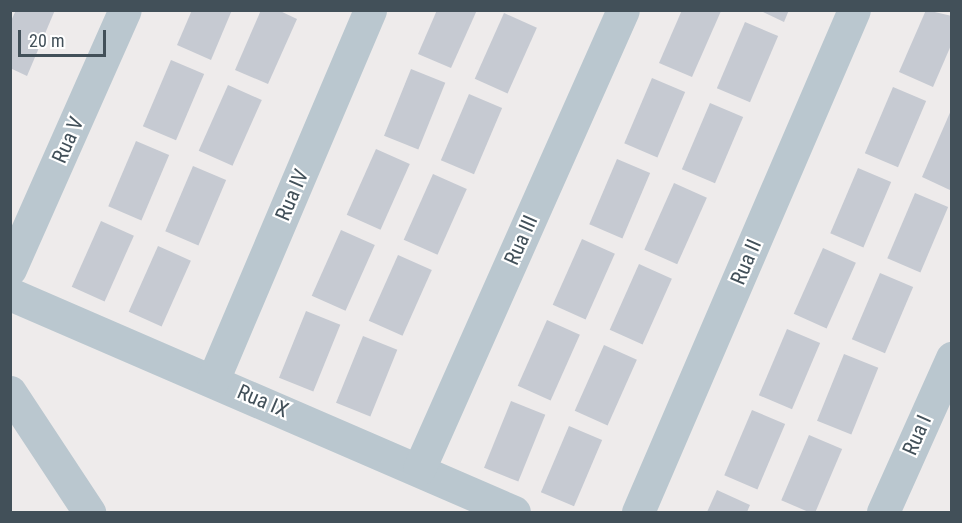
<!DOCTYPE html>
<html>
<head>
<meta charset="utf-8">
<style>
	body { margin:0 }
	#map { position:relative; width:962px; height:523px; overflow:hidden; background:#eeebeb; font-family:"Roboto Condensed",sans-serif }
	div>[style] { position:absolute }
	.building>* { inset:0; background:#c6cad2; transform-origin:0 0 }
	.minor>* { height:33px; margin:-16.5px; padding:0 16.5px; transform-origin:16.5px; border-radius:16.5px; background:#bac7cf }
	span { translate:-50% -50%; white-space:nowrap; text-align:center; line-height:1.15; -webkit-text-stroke:4.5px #fff; paint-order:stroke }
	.street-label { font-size:21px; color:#425059 }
	.frame { position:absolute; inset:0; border:12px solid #425059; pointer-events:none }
	.scale { position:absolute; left:18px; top:30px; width:88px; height:27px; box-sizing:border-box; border:3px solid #425059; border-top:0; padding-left:8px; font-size:18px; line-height:21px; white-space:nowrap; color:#425059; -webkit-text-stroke:4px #fff; paint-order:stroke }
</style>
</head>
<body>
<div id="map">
	<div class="building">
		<div style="clip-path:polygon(16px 10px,55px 10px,27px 76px,10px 68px,10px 23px)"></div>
		<div style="clip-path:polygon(192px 10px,232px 10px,211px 60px,177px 45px)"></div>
		<div style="clip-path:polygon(261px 10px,278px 10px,297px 19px,268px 84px,235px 70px)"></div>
		<div style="clip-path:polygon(437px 10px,477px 10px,451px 68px,418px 54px)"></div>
		<div style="clip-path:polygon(682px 10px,721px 11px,692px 77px,659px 63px)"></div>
		<div style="clip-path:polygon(759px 10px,789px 10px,784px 22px)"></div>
		<div style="clip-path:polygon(926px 10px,952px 16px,952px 43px,933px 87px,899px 72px)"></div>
		<div style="left:504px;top:13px;width:36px;height:72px;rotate:24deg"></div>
		<div style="left:745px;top:22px;width:36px;height:72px;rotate:23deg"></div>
		<div style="left:171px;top:60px;width:36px;height:72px;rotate:23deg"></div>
		<div style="left:411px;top:69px;width:37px;height:72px;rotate:22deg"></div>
		<div style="left:652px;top:78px;width:36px;height:71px;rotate:23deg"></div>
		<div style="left:228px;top:85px;width:37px;height:72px;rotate:24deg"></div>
		<div style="left:893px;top:87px;width:36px;height:72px;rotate:23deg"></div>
		<div style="left:469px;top:94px;width:36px;height:72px;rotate:23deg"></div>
		<div style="left:710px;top:103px;width:36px;height:72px;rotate:23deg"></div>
		<div style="clip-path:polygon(952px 108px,952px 191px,922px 177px)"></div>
		<div style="left:136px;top:141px;width:36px;height:71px;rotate:23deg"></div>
		<div style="left:376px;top:149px;width:37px;height:72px;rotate:24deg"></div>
		<div style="left:617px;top:159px;width:36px;height:71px;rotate:23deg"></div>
		<div style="left:193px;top:166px;width:36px;height:71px;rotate:23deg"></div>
		<div style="left:858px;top:168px;width:36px;height:71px;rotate:23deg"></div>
		<div style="left:433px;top:174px;width:37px;height:72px;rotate:24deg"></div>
		<div style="left:674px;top:183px;width:36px;height:73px;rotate:24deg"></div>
		<div style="left:915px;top:193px;width:36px;height:71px;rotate:23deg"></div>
		<div style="left:101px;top:221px;width:36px;height:72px;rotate:24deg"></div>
		<div style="left:341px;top:230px;width:37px;height:72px;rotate:24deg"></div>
		<div style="left:582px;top:239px;width:36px;height:72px;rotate:24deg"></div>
		<div style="left:158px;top:246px;width:36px;height:72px;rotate:24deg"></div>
		<div style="left:823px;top:248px;width:36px;height:72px;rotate:24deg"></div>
		<div style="left:398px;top:255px;width:37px;height:72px;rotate:24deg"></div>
		<div style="left:639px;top:264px;width:36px;height:72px;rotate:24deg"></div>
		<div style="left:880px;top:273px;width:36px;height:72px;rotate:23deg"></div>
		<div style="left:306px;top:311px;width:37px;height:72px;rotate:22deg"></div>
		<div style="left:547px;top:320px;width:36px;height:72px;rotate:24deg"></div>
		<div style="left:787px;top:329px;width:36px;height:72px;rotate:23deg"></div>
		<div style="left:363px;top:336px;width:37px;height:72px;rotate:22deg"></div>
		<div style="left:604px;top:345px;width:36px;height:72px;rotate:24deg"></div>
		<div style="left:844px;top:354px;width:37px;height:72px;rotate:22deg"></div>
		<div style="left:511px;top:401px;width:37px;height:72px;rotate:22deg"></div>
		<div style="left:752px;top:410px;width:36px;height:71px;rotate:23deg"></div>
		<div style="left:569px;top:426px;width:36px;height:72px;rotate:23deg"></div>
		<div style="left:809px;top:435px;width:36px;height:71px;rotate:23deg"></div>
		<div style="clip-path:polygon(717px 490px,750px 505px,747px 512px,707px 512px)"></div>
	</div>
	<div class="minor">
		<div style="left:10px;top:269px;width:283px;rotate:-66.1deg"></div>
		<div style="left:10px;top:294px;width:549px;rotate:23.39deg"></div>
		<div style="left:213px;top:380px;width:402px;rotate:-67deg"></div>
		<div style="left:10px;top:392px;width:144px;rotate:56.6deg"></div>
		<div style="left:419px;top:469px;width:502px;rotate:-66.04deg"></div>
		<div style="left:638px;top:512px;width:546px;rotate:-66.72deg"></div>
		<div style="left:883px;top:512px;width:169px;rotate:-65.9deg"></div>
	</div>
	<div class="street-label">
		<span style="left:68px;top:140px;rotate:-66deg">Rua V</span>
		<span style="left:292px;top:195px;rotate:-67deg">Rua IV</span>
		<span style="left:521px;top:240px;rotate:-66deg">Rua III</span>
		<span style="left:746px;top:262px;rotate:-67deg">Rua II</span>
		<span style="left:263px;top:401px;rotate:23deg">Rua IX</span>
		<span style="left:917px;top:435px;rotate:-66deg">Rua I</span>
	</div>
	<div class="frame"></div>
	<div class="scale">20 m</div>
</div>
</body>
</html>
